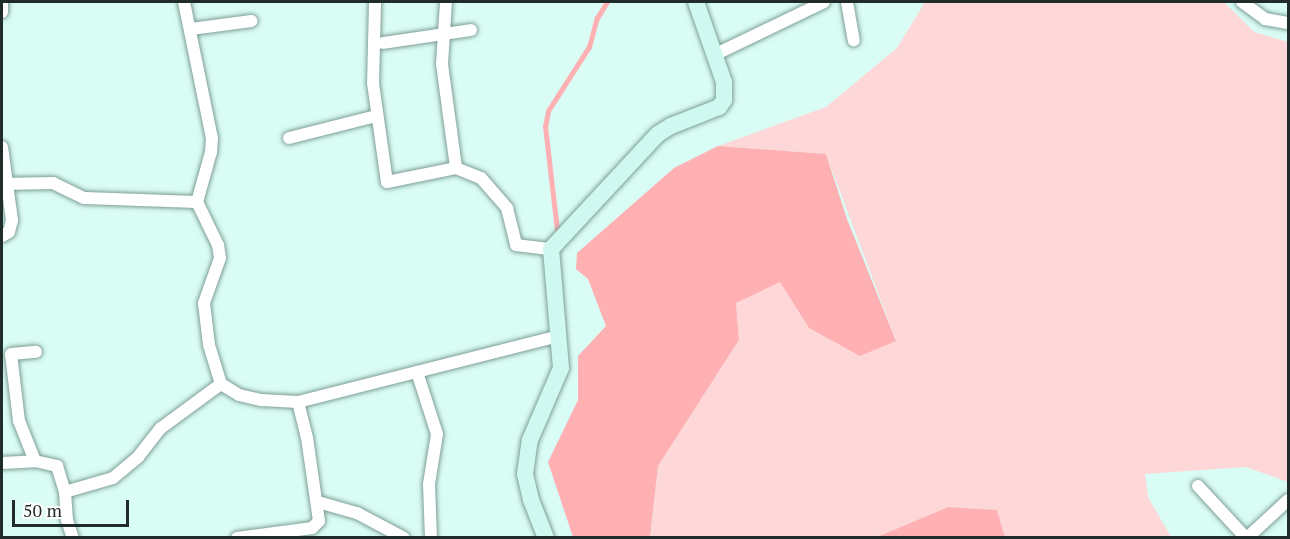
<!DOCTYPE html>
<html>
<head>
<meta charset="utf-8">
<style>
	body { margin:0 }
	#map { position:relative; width:1290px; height:539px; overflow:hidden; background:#d9fcf4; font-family:"PT Serif",serif }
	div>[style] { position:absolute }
	.green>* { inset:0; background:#fed8d8 }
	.water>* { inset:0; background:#feb0b2 }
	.stream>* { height:4.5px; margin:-2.25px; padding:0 2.25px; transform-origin:2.25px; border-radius:2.25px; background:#feb0b2 }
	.roads { filter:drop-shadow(0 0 2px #7e9f98) drop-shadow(0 0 2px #7e9f98) }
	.street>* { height:12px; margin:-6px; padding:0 6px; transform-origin:6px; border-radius:6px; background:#fff }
	.secondary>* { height:16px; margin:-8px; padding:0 8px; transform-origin:8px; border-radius:8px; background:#cff8f1 }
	span { translate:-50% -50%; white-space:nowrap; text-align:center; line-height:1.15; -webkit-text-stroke:4.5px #fff; paint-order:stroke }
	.frame { position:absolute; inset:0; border:3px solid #1f2c29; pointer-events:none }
	.scale { position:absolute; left:12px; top:500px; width:117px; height:27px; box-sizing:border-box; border:3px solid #1f2c29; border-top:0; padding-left:8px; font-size:18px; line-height:21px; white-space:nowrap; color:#1f2c29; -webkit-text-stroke:4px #fff; paint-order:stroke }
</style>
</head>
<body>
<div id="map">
	<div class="green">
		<div style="clip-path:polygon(925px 2px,1224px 2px,1254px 32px,1288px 42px,1288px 482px,1246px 467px,1145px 474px,1148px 497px,1171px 537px,1005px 537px,997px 510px,948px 507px,877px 537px,650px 538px,658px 466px,739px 340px,736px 303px,780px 281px,809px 328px,860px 355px,896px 341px,826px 154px,718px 146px,826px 107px,897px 48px)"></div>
	</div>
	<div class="water">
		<div style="clip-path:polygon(718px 146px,826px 154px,847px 219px,896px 341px,860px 356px,809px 328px,780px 282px,736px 303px,739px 340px,658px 466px,650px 537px,573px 537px,548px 462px,578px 400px,578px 356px,606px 326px,588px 279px,576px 269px,577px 253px,674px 168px)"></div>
		<div style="clip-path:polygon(948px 507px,997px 510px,1005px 537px,877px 537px)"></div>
	</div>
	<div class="stream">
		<div style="left:557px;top:230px;width:104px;rotate:-96.6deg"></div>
		<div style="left:545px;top:127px;width:16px;rotate:-79deg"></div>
		<div style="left:548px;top:111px;width:76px;rotate:-57.4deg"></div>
		<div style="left:589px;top:47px;width:30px;rotate:-75deg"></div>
		<div style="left:597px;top:18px;width:19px;rotate:-58deg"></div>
	</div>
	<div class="roads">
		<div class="street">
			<div style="left:2px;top:2px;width:10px;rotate:90deg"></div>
			<div style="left:184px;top:2px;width:139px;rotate:78.4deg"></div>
			<div style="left:212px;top:138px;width:14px;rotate:94deg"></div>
			<div style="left:211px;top:152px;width:52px;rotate:105.6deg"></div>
			<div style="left:197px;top:202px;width:48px;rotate:64deg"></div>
			<div style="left:218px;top:245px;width:13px;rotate:81deg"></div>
			<div style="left:220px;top:258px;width:48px;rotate:109.6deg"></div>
			<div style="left:204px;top:303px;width:42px;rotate:83.2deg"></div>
			<div style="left:209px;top:345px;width:41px;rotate:72.9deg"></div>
			<div style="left:221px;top:384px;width:21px;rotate:31deg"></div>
			<div style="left:239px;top:395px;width:23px;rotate:13deg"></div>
			<div style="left:261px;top:400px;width:37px;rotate:3deg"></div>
			<div style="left:298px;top:402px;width:269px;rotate:-14.2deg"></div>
			<div style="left:446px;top:2px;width:62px;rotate:93.7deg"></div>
			<div style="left:442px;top:64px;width:105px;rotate:82.3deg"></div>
			<div style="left:847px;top:2px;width:39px;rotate:80deg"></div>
			<div style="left:1242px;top:2px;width:29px;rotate:36deg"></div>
			<div style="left:1265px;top:19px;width:23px;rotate:10deg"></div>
			<div style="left:375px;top:3px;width:80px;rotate:91.4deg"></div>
			<div style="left:373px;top:83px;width:100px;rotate:82deg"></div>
			<div style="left:387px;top:182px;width:70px;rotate:-11.5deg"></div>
			<div style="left:456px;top:168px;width:27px;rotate:22deg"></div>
			<div style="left:481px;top:178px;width:40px;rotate:49deg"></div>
			<div style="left:507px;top:208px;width:38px;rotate:76deg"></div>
			<div style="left:516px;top:245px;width:35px;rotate:7deg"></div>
			<div style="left:191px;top:29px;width:61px;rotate:-7.6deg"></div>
			<div style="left:383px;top:43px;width:89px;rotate:-8.4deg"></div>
			<div style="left:714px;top:55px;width:122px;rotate:-25.7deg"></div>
			<div style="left:289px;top:138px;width:90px;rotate:-14.2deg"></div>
			<div style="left:2px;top:147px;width:74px;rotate:82.2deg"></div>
			<div style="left:12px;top:220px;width:12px;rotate:104deg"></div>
			<div style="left:9px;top:232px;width:8px;rotate:150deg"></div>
			<div style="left:2px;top:184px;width:51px;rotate:-1.1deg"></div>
			<div style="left:53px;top:183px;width:34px;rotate:26deg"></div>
			<div style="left:84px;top:198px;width:113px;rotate:2deg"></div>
			<div style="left:417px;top:372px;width:65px;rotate:72.1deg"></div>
			<div style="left:437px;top:434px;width:51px;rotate:99.1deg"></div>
			<div style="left:429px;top:484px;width:54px;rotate:87.9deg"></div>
			<div style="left:35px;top:461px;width:43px;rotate:-111.8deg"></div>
			<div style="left:19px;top:421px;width:67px;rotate:-96.8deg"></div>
			<div style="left:11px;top:354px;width:25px;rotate:-5deg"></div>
			<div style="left:2px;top:463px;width:33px;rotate:-3deg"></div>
			<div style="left:35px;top:461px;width:23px;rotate:13deg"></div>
			<div style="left:57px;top:466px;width:27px;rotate:73deg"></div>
			<div style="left:65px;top:492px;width:28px;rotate:86deg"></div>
			<div style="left:67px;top:520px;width:19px;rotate:72deg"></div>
			<div style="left:1198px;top:486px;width:71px;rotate:47.3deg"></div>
			<div style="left:65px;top:492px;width:50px;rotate:-16.3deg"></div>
			<div style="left:113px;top:478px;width:33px;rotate:-40deg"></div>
			<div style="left:138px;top:457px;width:37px;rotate:-52deg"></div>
			<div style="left:161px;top:428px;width:74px;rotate:-36.3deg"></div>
			<div style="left:318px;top:502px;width:41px;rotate:15.8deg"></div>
			<div style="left:357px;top:513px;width:53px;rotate:28deg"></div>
			<div style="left:237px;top:538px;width:76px;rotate:-7.6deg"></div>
			<div style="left:312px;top:528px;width:10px;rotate:-45deg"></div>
			<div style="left:319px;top:521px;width:84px;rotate:-98.2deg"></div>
			<div style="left:307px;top:438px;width:37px;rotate:-104deg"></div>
			<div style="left:1247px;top:538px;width:56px;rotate:-42.8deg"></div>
		</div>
		<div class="secondary">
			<div style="left:546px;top:538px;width:41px;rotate:-111.5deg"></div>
			<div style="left:531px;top:500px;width:27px;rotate:-103deg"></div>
			<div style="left:525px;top:474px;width:34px;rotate:-82deg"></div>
			<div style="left:530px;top:440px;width:78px;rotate:-66.7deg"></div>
			<div style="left:561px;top:368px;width:119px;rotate:-94.8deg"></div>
			<div style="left:551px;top:249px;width:157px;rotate:-47.1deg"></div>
			<div style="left:658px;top:134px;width:15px;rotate:-32deg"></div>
			<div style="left:671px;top:126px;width:52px;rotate:-21.6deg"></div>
			<div style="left:719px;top:107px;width:9px;rotate:-54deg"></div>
			<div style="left:724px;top:100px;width:18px;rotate:-90deg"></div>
			<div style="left:724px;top:82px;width:85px;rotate:-109.3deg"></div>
		</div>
	</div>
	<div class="frame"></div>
	<div class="scale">50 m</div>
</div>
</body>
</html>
